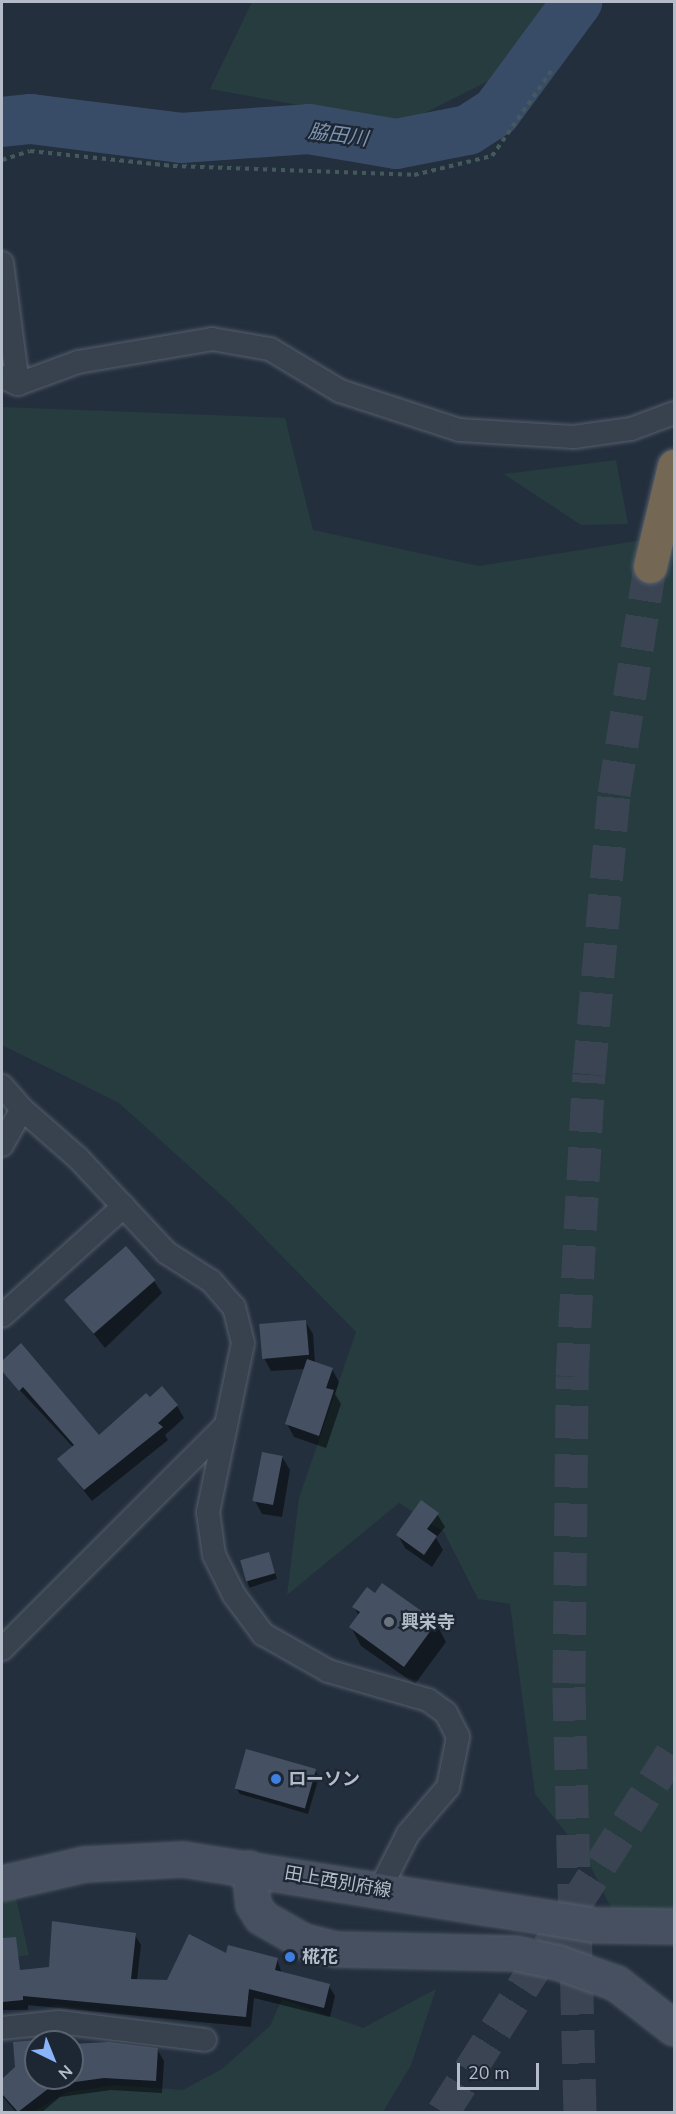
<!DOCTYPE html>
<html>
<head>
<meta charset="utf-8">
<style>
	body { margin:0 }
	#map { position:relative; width:676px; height:2114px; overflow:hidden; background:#242f3e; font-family:"Nunito Sans","Noto Sans JP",sans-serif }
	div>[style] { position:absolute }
	.green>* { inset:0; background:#263c3f }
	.shadow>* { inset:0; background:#0007; transform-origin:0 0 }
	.river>* { height:50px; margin:-25px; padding:0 25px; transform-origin:25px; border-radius:25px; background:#394c67 }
	.building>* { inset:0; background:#455162; transform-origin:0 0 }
	.secondary-tunnel>* { height:33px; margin-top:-16.5px; transform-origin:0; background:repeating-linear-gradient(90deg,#3a4453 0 33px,transparent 0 49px) }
	.highway-tunnel>* { height:33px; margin-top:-16.5px; transform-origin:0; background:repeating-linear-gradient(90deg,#3a4453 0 33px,transparent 0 49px) }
	.path>* { height:4px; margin-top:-2px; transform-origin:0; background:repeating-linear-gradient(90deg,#44595c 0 4.5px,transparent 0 9px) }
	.roads { filter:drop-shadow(0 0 2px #565f6c) drop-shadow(0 0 2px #565f6c) }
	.street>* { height:22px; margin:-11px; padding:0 11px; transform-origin:11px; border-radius:11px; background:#38414e }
	.secondary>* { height:33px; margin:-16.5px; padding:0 16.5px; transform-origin:16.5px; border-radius:16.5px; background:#465061 }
	.highway>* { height:33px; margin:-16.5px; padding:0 16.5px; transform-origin:16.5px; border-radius:16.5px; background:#746855 }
	.dots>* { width:16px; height:16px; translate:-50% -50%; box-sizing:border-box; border:3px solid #1d2633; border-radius:50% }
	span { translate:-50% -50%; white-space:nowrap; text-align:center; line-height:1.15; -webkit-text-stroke:4.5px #1d2633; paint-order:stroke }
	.poi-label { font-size:18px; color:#b4bcc9; font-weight:700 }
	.left { translate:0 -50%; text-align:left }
	.street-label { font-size:18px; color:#b4bcc9 }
	.water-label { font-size:20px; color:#7c92b1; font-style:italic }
	.frame { position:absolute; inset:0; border:3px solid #b4bcc9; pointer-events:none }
	.north { position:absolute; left:24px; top:2030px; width:60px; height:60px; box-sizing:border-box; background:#1d2633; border:2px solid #59626f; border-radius:50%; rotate:137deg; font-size:16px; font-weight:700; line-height:24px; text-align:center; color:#b4bcc9 }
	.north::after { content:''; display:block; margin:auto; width:21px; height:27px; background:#8ab4f8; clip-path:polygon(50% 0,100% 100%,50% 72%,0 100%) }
	.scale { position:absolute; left:457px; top:2063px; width:82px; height:27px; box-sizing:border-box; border:3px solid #b4bcc9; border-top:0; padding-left:8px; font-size:18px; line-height:21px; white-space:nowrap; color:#b4bcc9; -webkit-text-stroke:4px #1d2633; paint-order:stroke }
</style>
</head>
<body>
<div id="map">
	<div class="green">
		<div style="clip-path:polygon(252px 2px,549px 2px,502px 74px,403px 124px,210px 89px)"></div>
		<div style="clip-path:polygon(2px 407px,285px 418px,313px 530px,479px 566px,674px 535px,674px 1912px,612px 1910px,587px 1859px,535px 1794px,510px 1604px,478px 1599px,444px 1532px,399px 1503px,287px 1595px,299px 1498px,356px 1332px,231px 1204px,119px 1103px,2px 1045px)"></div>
		<div style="clip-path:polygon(616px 460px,628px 524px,581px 525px,504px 474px)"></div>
		<div style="clip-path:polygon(16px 1898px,29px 1955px,2px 1959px,2px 1902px)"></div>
		<div style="clip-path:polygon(436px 1989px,411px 2065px,383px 2112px,33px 2112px,67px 2092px,117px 2085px,183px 2090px,222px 2069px,270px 2026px,282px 1999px,363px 2028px)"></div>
	</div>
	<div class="shadow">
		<div style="clip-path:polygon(154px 1281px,162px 1293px,105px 1348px,65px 1298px)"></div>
		<div style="clip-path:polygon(305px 1321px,313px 1334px,315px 1363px,332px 1369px,339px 1382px,335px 1394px,341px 1404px,326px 1448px,294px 1437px,287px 1424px,305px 1369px,271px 1371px,264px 1358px)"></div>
		<div style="clip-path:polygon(21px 1345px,98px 1437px,150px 1399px,177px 1406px,184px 1418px,165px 1435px,168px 1440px,92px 1501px,59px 1460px,73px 1447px,2px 1371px,2px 1363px)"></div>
		<div style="clip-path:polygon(282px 1457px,290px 1470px,282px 1517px,262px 1514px,255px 1501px)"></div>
		<div style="clip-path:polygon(437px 1514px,445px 1527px,436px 1538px,443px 1550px,432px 1567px,405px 1548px,398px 1535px)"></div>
		<div style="left:269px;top:1554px;width:26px;height:29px;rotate:72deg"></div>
		<div style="clip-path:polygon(375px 1595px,436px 1623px,446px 1642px,415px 1684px,361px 1646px,351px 1627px,359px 1616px,354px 1607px)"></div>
		<div style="clip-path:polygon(315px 1770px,319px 1777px,308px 1814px,240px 1794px,236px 1788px)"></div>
		<div style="clip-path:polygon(135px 1935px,141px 1945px,137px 1980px,168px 1981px,227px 1955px,277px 1959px,282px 1974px,329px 1986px,335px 1996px,330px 2017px,254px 1998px,251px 2027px,28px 2005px,28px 2010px,2px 2010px,2px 1974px,50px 1968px)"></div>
		<div style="clip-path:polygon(48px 2041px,36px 2042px,36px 2078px,72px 2078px,72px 2046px,157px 2049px,164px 2061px,162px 2093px,111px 2090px,60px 2097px,42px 2112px,16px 2112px,2px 2096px,2px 2081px,17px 2068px,15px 2044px)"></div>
	</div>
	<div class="river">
		<div style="left:2px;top:122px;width:29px;rotate:-6deg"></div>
		<div style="left:31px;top:119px;width:151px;rotate:7.2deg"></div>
		<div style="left:181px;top:138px;width:128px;rotate:-4deg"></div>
		<div style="left:309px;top:129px;width:88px;rotate:9.8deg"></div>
		<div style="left:396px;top:144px;width:73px;rotate:-11deg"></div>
		<div style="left:468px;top:130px;width:33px;rotate:-33deg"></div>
		<div style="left:496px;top:112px;width:137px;rotate:-53.6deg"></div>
	</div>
	<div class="building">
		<div style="left:126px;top:1246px;width:45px;height:82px;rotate:49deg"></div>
		<div style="left:306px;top:1320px;width:35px;height:47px;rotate:85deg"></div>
		<div style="clip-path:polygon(21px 1343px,99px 1435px,146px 1393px,150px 1397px,162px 1386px,178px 1405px,158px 1423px,163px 1427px,84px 1490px,57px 1459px,74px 1445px,23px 1387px,19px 1391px,2px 1371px,2px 1361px)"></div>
		<div style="clip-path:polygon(307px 1359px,333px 1368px,326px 1388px,334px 1390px,319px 1436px,285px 1424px)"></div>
		<div style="left:262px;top:1452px;width:21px;height:50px;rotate:11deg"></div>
		<div style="clip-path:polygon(421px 1500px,439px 1513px,427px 1529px,437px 1536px,424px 1555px,396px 1535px)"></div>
		<div style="left:269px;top:1552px;width:22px;height:30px;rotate:74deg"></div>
		<div style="clip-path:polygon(382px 1583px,437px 1622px,404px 1667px,349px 1627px,360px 1612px,352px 1607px,367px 1587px,375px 1593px)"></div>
		<div style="left:246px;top:1749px;width:73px;height:41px;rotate:16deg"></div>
		<div style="clip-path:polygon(52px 1921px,136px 1933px,131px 1979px,167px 1980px,189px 1934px,226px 1953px,228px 1945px,278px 1958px,275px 1970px,330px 1984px,324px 2008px,249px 1989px,246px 2017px,23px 1996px,23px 2000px,2px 2002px,2px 1938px,16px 1937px,20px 1970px,49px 1967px)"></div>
		<div style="clip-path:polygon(48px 2039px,36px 2042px,36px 2078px,72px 2078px,72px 2044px,109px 2042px,158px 2048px,156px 2081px,104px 2078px,53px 2085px,18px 2112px,2px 2094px,2px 2079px,15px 2067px,13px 2042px)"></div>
	</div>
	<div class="secondary-tunnel">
		<div style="left:443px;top:2112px;width:429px;rotate:-57.5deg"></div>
	</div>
	<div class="highway-tunnel">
		<div style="left:580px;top:2112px;width:429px;rotate:-91.5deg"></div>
		<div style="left:569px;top:1683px;width:307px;rotate:-89.4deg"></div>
		<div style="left:572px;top:1376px;width:302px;rotate:-86.8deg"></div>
		<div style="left:589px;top:1074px;width:281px;rotate:-84.9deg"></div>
		<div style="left:614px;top:794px;width:231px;rotate:-81deg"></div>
	</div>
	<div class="path">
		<div style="left:2px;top:160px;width:29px;rotate:-18deg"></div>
		<div style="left:30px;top:151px;width:144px;rotate:6deg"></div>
		<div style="left:173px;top:166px;width:241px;rotate:2.1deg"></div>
		<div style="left:414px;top:175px;width:80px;rotate:-13.7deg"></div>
		<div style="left:492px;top:156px;width:105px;rotate:-55.1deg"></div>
	</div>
	<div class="roads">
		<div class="street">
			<div style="left:2px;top:263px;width:122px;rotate:82.5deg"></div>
			<div style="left:2px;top:377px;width:17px;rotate:24deg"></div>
			<div style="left:18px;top:384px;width:64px;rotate:-20.1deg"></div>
			<div style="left:78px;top:362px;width:136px;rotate:-9.7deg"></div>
			<div style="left:212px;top:339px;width:59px;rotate:9.8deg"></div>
			<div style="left:270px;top:349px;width:82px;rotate:31deg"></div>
			<div style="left:340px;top:391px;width:125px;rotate:18.1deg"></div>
			<div style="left:459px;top:430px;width:115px;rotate:3.5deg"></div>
			<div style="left:574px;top:437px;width:58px;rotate:-8deg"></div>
			<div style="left:631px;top:429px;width:46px;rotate:-20.4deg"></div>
			<div style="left:2px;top:1086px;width:30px;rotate:49deg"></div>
			<div style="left:2px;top:1145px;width:41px;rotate:-60.9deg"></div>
			<div style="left:22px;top:1109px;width:74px;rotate:41.2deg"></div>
			<div style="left:78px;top:1158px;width:130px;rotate:46.9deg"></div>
			<div style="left:167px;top:1253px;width:52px;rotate:32.5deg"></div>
			<div style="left:211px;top:1281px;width:35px;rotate:49deg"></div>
			<div style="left:234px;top:1307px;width:37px;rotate:76deg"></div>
			<div style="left:243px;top:1343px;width:173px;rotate:101.7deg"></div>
			<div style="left:208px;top:1512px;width:43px;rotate:82.1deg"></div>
			<div style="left:214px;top:1555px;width:45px;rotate:63.4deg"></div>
			<div style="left:234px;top:1595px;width:49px;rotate:53.4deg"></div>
			<div style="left:263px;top:1634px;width:75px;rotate:29.6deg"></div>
			<div style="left:328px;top:1671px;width:104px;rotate:16.2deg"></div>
			<div style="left:428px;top:1700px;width:22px;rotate:36deg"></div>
			<div style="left:446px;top:1713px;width:27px;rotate:63deg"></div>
			<div style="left:458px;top:1737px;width:51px;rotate:101.3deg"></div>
			<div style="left:448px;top:1787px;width:62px;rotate:130.4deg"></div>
			<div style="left:408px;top:1834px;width:62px;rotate:117deg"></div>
			<div style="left:2px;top:1316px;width:164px;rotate:-42deg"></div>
			<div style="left:2px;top:1649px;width:313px;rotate:-45deg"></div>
			<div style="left:2px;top:2028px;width:57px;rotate:-6deg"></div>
			<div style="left:59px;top:2022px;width:147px;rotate:7deg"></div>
		</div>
		<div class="secondary">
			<div style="left:249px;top:1868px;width:36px;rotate:84deg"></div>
			<div style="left:253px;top:1904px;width:15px;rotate:58deg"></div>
			<div style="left:261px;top:1917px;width:48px;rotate:29.7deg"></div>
			<div style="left:303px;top:1941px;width:32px;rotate:14deg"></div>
			<div style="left:334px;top:1949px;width:181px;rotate:1.3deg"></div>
			<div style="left:515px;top:1953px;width:43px;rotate:12.1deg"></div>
			<div style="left:557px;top:1962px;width:63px;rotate:19.6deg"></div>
			<div style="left:616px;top:1983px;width:73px;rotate:37.8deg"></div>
			<div style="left:2px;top:1883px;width:84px;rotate:-13deg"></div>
			<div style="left:84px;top:1864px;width:99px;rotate:-2.9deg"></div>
			<div style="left:183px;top:1859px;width:418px;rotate:9.1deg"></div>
			<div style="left:596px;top:1925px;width:78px;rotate:0.7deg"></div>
		</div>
		<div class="highway">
			<div style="left:650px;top:566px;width:103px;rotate:-76.5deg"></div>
		</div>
	</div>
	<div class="dots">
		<div style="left:389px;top:1622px;background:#6b7280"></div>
		<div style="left:276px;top:1779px;background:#3f7fe0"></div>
		<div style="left:290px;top:1957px;background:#3f7fe0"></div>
	</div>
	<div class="poi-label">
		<span class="left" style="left:401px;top:1622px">興栄寺</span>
		<span class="left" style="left:288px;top:1779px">ローソン</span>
		<span class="left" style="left:302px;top:1957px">椛花</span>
	</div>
	<div class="street-label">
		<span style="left:338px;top:1882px;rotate:10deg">田上西別府線</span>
	</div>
	<div class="water-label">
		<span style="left:338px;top:135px;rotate:8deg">脇田川</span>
	</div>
	<div class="frame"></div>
	<div class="north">N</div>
	<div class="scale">20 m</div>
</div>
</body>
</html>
